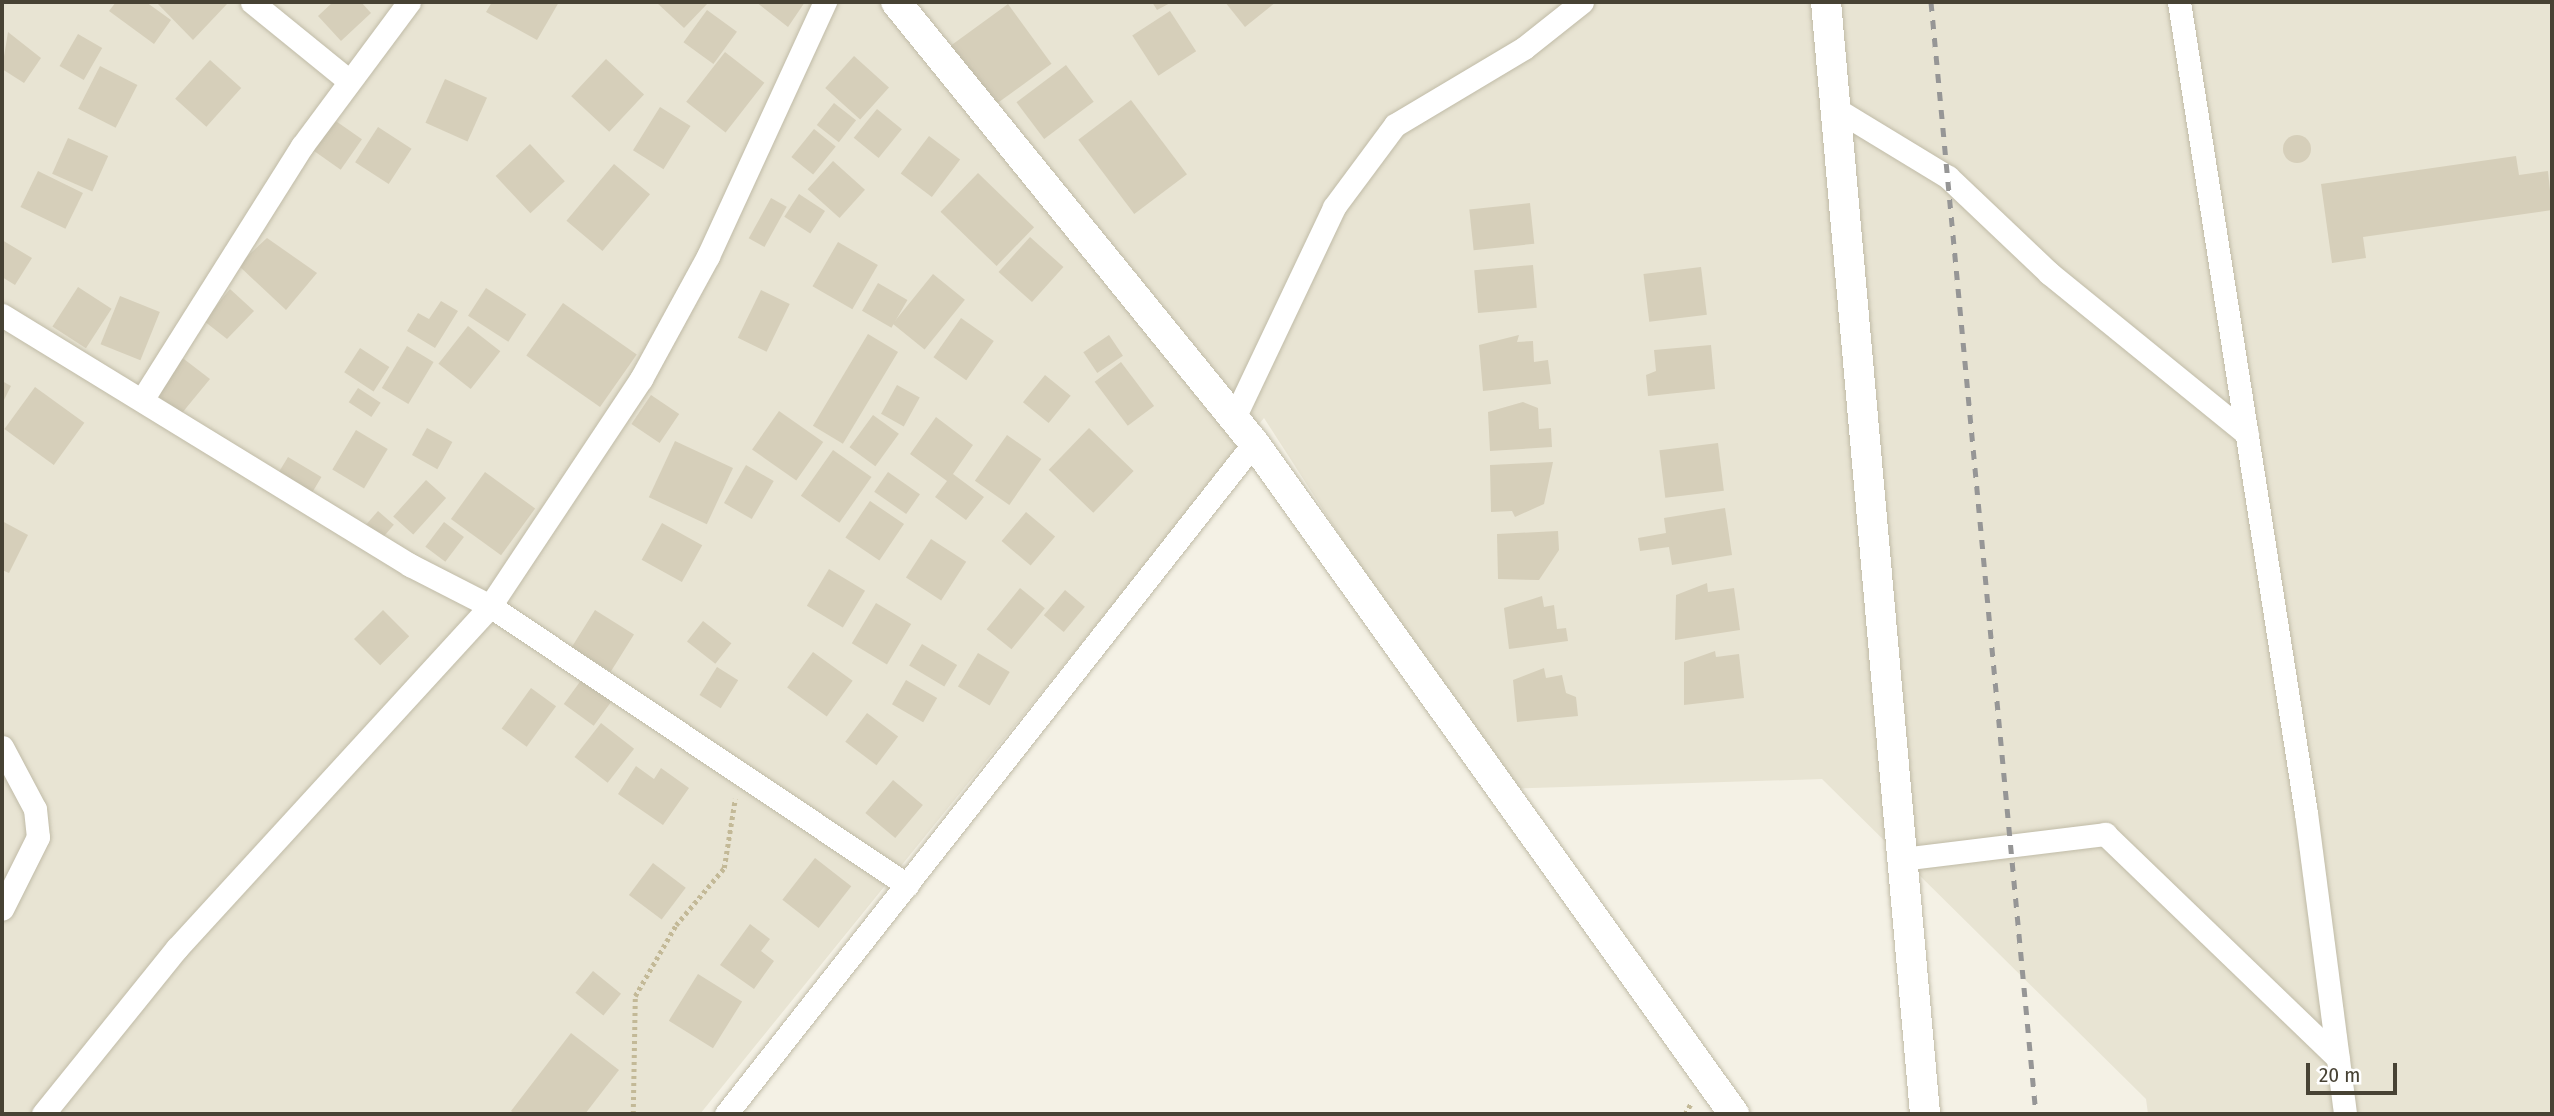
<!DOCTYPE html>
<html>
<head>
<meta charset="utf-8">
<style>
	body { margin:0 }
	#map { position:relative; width:2554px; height:1116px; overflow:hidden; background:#f4f1e5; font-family:"Fira Sans Condensed",sans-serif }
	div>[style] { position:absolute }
	.residential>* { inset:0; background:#e8e4d3 }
	.building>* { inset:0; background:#d6cfba; transform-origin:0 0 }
	.round { border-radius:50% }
	.path>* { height:4.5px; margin-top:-2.25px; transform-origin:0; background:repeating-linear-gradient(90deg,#c3b997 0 3.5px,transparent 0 7px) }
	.roads { filter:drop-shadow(0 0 2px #c0bba7) drop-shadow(0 0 2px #c0bba7) }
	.minor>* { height:23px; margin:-11.5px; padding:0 11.5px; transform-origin:11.5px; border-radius:11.5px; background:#fff }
	.tertiary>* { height:30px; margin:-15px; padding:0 15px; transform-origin:15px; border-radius:15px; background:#fff }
	.rail>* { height:5px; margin-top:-2.5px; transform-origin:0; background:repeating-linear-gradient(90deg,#969696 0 9px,transparent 0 18px) }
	span { translate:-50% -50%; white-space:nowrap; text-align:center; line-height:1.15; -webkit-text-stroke:6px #fff; paint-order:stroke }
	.frame { position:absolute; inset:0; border:4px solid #474234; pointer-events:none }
	.scale { position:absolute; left:2306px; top:1063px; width:91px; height:32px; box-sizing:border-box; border:4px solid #474234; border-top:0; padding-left:9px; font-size:21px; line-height:24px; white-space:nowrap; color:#474234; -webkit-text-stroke:5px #fff; paint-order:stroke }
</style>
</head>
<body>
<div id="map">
	<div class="residential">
		<div style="clip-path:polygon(2px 2px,2552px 2px,2552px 1114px,2148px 1114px,2146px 1099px,1822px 779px,1503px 789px,1264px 418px,700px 1114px,2px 1114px)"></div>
	</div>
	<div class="building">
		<div style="clip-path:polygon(116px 2px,146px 2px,171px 20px,154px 44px,109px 11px)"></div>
		<div style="clip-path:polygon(156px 2px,225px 2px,227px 4px,193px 40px)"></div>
		<div style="clip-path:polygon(333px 2px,361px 2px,371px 13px,341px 41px,318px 16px)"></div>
		<div style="clip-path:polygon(492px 2px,559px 2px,537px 40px,486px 12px)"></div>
		<div style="clip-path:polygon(656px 2px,709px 2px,684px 28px)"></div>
		<div style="clip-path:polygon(756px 2px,805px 2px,788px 27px)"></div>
		<div style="clip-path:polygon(1152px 2px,1172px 2px,1157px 10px)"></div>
		<div style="clip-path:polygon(1225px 2px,1276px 2px,1245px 27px)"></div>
		<div style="left:1008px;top:4px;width:74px;height:76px;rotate:54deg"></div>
		<div style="left:707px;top:10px;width:37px;height:40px;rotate:36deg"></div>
		<div style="left:1170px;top:11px;width:48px;height:45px;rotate:57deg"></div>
		<div style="clip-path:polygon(8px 32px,41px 58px,24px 83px,2px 69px)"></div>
		<div style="left:78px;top:34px;width:28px;height:37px;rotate:30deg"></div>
		<div style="left:725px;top:52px;width:50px;height:63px;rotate:38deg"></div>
		<div style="left:854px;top:56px;width:47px;height:43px;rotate:42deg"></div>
		<div style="left:606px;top:59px;width:52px;height:51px;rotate:43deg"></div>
		<div style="left:210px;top:60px;width:42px;height:52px;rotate:42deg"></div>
		<div style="left:1066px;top:65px;width:46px;height:62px;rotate:53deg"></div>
		<div style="left:100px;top:66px;width:42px;height:48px;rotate:27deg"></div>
		<div style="left:445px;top:79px;width:46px;height:48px;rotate:24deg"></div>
		<div style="left:1131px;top:100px;width:93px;height:66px;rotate:53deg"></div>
		<div style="left:834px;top:103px;width:28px;height:28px;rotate:38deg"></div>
		<div style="left:660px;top:107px;width:36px;height:51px;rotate:32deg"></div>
		<div style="left:877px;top:109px;width:32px;height:37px;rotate:39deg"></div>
		<div style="left:330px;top:117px;width:39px;height:37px;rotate:35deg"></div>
		<div style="left:378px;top:127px;width:40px;height:42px;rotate:33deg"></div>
		<div style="left:814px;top:129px;width:28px;height:36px;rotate:39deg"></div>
		<div class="round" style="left:2283px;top:135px;width:28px;height:28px"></div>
		<div style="left:929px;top:136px;width:39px;height:47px;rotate:37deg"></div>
		<div style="left:68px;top:138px;width:44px;height:39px;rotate:24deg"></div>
		<div style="left:530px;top:144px;width:51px;height:47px;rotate:47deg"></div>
		<div style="clip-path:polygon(2516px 156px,2519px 175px,2548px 171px,2552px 210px,2363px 237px,2366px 258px,2332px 263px,2321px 184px)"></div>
		<div style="left:833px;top:161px;width:43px;height:38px;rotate:42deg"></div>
		<div style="left:614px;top:164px;width:47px;height:74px;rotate:40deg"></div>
		<div style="left:38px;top:171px;width:50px;height:40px;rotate:26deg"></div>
		<div style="left:978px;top:173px;width:78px;height:54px;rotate:44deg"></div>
		<div style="left:799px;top:194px;width:31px;height:27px;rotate:33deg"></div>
		<div style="left:771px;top:198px;width:18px;height:46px;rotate:29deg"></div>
		<div style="left:1530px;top:203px;width:41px;height:61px;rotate:84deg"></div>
		<div style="left:1030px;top:237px;width:45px;height:47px;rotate:42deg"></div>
		<div style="clip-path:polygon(267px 238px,317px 273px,286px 310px,238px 265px)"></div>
		<div style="clip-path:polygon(2px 240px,32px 258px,15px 285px,2px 277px)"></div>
		<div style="left:838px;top:242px;width:46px;height:51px;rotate:30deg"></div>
		<div style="left:1533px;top:265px;width:43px;height:59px;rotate:85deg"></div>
		<div style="left:1701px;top:267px;width:48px;height:58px;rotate:83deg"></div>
		<div style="left:933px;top:274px;width:41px;height:64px;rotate:39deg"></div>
		<div style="left:878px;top:283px;width:34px;height:32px;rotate:30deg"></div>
		<div style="left:78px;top:287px;width:40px;height:47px;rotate:33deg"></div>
		<div style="left:486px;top:288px;width:48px;height:33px;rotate:33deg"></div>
		<div style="clip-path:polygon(230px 289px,254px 311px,227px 339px,204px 321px)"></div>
		<div style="left:761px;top:290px;width:32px;height:53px;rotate:26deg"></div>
		<div style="left:120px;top:296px;width:43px;height:52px;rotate:22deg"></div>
		<div style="clip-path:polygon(441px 301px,458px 311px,435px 348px,407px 331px,418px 313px,429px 319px)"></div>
		<div style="left:563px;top:303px;width:90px;height:64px;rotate:35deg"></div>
		<div style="left:961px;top:318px;width:40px;height:48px;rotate:35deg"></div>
		<div style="left:468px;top:326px;width:41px;height:48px;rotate:38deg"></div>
		<div style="left:868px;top:334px;width:35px;height:107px;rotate:31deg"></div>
		<div style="left:1109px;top:335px;width:25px;height:31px;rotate:56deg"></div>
		<div style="clip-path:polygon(1519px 335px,1517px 342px,1533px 341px,1534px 362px,1548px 360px,1551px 384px,1483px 391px,1479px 345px)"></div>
		<div style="clip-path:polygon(1711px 345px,1715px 389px,1648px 396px,1646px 375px,1656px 371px,1654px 350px)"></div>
		<div style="left:407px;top:346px;width:31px;height:49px;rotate:31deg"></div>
		<div style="left:360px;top:348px;width:35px;height:29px;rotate:33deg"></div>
		<div style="clip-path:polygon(180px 356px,210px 379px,182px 413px,154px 394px)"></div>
		<div style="left:1121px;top:362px;width:55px;height:33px;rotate:53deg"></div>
		<div style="left:1045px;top:375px;width:33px;height:35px;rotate:39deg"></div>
		<div style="clip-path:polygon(2px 381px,11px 386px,2px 404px)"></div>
		<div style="left:897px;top:385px;width:26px;height:33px;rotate:29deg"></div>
		<div style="left:35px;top:387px;width:61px;height:52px;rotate:36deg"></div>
		<div style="left:358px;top:388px;width:27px;height:17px;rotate:33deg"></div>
		<div style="left:651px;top:395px;width:34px;height:35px;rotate:34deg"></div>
		<div style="clip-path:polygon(1523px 402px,1538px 408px,1539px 429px,1551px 428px,1552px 447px,1490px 451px,1488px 412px)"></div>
		<div style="left:779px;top:411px;width:54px;height:47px;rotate:35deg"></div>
		<div style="left:873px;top:415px;width:32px;height:40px;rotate:36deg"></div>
		<div style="clip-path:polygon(936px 417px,973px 445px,953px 474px,984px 497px,966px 520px,935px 497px,947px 481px,910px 454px)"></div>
		<div style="left:427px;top:428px;width:29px;height:31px;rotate:29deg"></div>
		<div style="left:1089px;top:428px;width:62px;height:58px;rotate:44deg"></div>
		<div style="left:356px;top:430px;width:37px;height:46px;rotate:31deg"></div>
		<div style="left:1007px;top:435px;width:42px;height:56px;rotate:35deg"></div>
		<div style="left:675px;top:441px;width:64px;height:62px;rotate:25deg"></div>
		<div style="left:1718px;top:443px;width:48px;height:59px;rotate:83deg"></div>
		<div style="left:833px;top:450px;width:47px;height:56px;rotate:35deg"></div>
		<div style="left:288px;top:457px;width:39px;height:24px;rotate:31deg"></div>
		<div style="clip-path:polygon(1553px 462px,1544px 504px,1515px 517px,1512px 511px,1491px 512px,1490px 465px)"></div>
		<div style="left:746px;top:465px;width:32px;height:44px;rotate:30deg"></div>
		<div style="left:485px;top:472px;width:62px;height:58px;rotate:36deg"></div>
		<div style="left:888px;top:472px;width:39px;height:24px;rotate:35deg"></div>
		<div style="left:426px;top:480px;width:27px;height:49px;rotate:42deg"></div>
		<div style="left:870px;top:501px;width:41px;height:44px;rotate:34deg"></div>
		<div style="clip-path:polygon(1725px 508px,1732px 555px,1672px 565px,1669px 547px,1640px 551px,1638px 538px,1666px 533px,1664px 518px)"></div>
		<div style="left:378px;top:511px;width:21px;height:22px;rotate:41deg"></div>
		<div style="left:1026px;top:512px;width:38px;height:38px;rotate:40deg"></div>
		<div style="clip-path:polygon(2px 521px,28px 535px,9px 573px,2px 570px)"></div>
		<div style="left:444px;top:522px;width:25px;height:31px;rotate:37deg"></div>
		<div style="left:662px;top:523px;width:46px;height:42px;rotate:29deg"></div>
		<div style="clip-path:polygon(1558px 531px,1559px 550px,1539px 580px,1498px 579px,1497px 534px)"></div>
		<div style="left:931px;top:539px;width:42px;height:46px;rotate:33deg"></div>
		<div style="left:829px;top:569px;width:42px;height:43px;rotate:31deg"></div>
		<div style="clip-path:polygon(1707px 583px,1708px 592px,1734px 588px,1740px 630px,1675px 640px,1676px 595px)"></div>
		<div style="left:1020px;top:588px;width:32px;height:53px;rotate:39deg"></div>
		<div style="left:1065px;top:590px;width:26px;height:33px;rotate:40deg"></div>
		<div style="clip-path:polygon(1542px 596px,1544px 607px,1554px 605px,1557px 629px,1566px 628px,1568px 641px,1509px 649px,1504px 608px)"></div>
		<div style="left:876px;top:603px;width:41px;height:47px;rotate:31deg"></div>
		<div style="left:383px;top:610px;width:37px;height:41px;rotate:45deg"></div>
		<div style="left:595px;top:610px;width:46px;height:44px;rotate:32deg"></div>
		<div style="left:703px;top:621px;width:36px;height:26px;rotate:38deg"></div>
		<div style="left:922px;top:644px;width:41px;height:25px;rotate:31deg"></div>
		<div style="clip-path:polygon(1715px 651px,1716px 657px,1739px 654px,1744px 698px,1684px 705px,1684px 662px)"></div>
		<div style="left:813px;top:652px;width:49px;height:44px;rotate:36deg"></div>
		<div style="left:978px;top:653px;width:37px;height:39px;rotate:31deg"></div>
		<div style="left:717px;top:667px;width:25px;height:33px;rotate:32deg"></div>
		<div style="clip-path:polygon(1544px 668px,1546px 678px,1562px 675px,1566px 693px,1576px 697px,1578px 716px,1517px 722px,1513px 680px)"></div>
		<div style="left:582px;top:679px;width:37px;height:31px;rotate:36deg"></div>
		<div style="left:906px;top:680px;width:36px;height:28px;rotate:30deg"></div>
		<div style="left:531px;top:688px;width:31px;height:50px;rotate:36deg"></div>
		<div style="left:867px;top:713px;width:39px;height:36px;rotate:37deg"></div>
		<div style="left:601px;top:723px;width:42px;height:43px;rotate:38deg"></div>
		<div style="clip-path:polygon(636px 766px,654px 779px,661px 768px,689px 788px,663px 825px,618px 794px)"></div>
		<div style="left:893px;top:780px;width:39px;height:43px;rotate:40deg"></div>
		<div style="left:815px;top:858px;width:46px;height:53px;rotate:38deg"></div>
		<div style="left:653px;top:863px;width:41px;height:40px;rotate:37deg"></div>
		<div style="clip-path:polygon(750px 924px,770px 939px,761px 951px,774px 961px,754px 989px,720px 965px)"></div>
		<div style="left:593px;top:971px;width:36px;height:28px;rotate:39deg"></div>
		<div style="left:698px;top:974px;width:52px;height:55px;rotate:32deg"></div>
		<div style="clip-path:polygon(571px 1033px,619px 1070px,585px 1114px,515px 1114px,511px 1111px)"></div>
	</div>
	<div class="path">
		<div style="left:633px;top:1114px;width:118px;rotate:-89deg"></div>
		<div style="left:635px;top:996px;width:82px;rotate:-60deg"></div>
		<div style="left:676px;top:925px;width:75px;rotate:-49.9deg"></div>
		<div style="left:724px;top:868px;width:70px;rotate:-80.9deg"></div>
		<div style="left:1685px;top:1114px;width:13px;rotate:-61deg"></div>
	</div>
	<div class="roads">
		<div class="minor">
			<div style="left:252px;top:2px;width:124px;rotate:39.1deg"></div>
			<div style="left:2179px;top:2px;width:821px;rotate:81.1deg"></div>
			<div style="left:2306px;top:813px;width:304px;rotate:82.6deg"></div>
			<div style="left:1836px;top:109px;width:131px;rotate:31.3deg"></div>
			<div style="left:1948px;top:177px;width:139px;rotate:43.5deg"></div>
			<div style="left:2049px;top:273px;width:255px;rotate:39.1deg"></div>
			<div style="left:2px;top:315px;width:479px;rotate:31.5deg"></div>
			<div style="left:410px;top:565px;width:90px;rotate:27.1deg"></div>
			<div style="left:490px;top:606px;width:502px;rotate:33.79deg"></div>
			<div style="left:142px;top:400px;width:300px;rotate:-57.8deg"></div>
			<div style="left:302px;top:146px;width:179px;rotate:-53.4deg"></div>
			<div style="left:1234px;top:418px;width:233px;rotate:-64.6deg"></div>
			<div style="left:1334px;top:207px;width:102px;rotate:-53.4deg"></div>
			<div style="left:1395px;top:125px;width:150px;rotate:-30.8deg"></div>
			<div style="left:1524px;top:48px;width:74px;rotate:-38.4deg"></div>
			<div style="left:2px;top:747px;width:70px;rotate:62deg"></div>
			<div style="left:35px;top:809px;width:28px;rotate:84deg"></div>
			<div style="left:38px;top:837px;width:80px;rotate:116.6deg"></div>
			<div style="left:1902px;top:859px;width:205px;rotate:-7deg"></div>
			<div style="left:2105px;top:834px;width:323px;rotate:43.9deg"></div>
			<div style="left:43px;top:1114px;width:213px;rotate:-51.1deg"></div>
			<div style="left:177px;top:948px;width:464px;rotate:-47.5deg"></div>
			<div style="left:490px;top:606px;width:273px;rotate:-56.4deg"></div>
			<div style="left:641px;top:379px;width:140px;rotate:-61.4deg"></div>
			<div style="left:708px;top:256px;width:280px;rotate:-65.3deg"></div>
			<div style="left:726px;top:1114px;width:854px;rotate:-51.8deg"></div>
		</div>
		<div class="tertiary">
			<div style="left:896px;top:2px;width:568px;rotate:50.93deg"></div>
			<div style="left:1254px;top:443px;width:825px;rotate:54.42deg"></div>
			<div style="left:1826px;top:2px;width:1116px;rotate:84.91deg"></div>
		</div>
	</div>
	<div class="rail">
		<div style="left:1931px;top:2px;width:1117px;rotate:84.61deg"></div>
	</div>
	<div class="frame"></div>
	<div class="scale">20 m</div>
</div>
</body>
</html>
